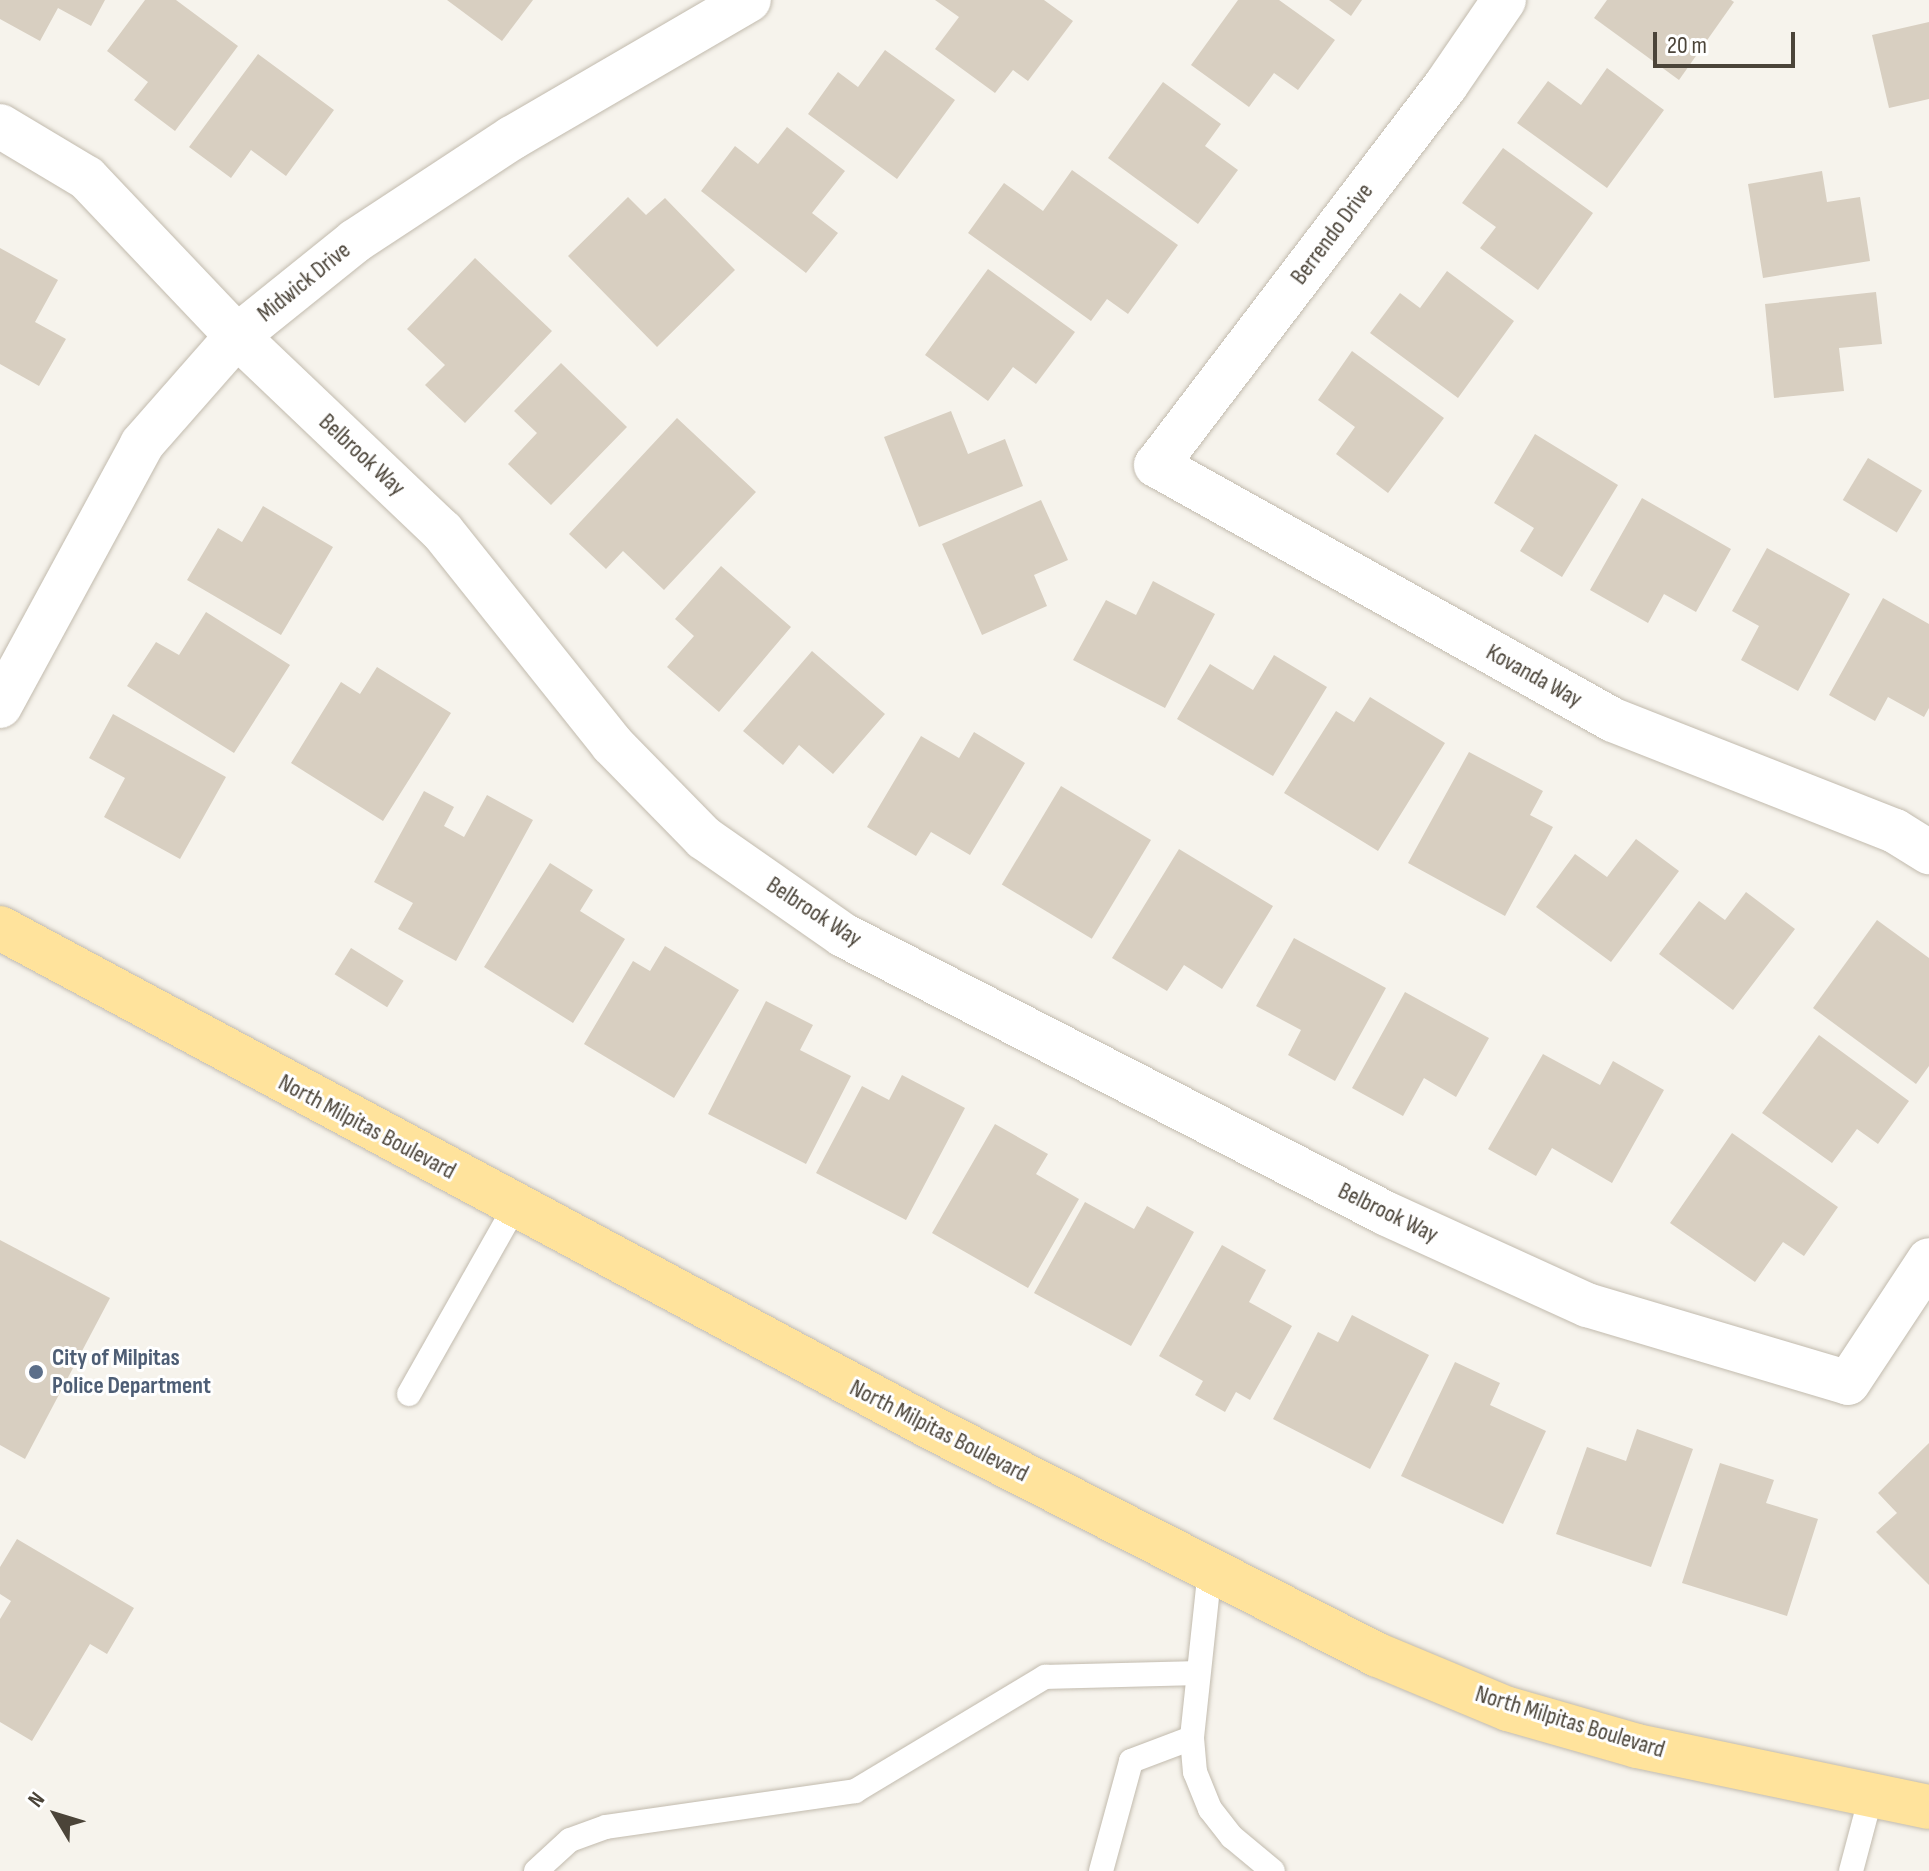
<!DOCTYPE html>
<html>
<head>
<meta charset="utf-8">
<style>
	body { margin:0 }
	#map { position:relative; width:1929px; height:1871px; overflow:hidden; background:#f6f3ec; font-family:"Sofia Sans Condensed",sans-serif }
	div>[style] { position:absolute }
	.building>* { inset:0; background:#d8cfc1; transform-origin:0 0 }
	.roads { filter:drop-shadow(0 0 2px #c2bbae) drop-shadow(0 0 2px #c2bbae) }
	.service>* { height:24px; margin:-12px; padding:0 12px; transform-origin:12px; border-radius:12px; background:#fff }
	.minor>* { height:44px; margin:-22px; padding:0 22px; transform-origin:22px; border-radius:22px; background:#fff }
	.primary>* { height:44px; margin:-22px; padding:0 22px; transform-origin:22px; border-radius:22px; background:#ffe39c }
	.dots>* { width:22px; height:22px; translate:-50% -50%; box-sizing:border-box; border:4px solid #fff; border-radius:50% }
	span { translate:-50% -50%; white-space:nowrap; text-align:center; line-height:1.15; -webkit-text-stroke:6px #fff; paint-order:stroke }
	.street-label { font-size:24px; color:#4b4439 }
	.service-label { font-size:24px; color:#4e5e75; font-weight:700 }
	.left { translate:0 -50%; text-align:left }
	.north { position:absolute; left:16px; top:1775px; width:80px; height:80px; -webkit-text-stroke:6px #fff; paint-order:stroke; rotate:308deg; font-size:22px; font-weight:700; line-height:32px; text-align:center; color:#4b4439 }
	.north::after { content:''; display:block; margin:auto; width:28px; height:36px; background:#4b4439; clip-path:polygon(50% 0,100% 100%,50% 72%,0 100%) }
	.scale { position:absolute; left:1653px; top:32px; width:142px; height:36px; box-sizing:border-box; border:4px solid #4b4439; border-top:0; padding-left:10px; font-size:24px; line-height:28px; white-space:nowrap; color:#4b4439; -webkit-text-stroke:6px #fff; paint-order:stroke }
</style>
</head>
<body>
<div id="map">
	<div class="building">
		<div style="clip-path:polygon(0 0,105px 0,91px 26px,58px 8px,40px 41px,0 19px)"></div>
		<div style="clip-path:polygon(145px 0,176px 0,238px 46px,175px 131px,134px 100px,148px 82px,107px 51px)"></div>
		<div style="clip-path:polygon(447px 0,533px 0,502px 41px)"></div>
		<div style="clip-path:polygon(935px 0,1044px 0,1073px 21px,1028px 81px,1013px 70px,995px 93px,935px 49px,959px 17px)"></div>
		<div style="clip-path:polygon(1238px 0,1279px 0,1335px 40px,1298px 90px,1274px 73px,1249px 107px,1191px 65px)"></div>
		<div style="clip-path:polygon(1329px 0,1362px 0,1351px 16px)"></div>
		<div style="clip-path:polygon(1607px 0,1731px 0,1734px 2px,1679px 80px,1594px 18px)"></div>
		<div style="clip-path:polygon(1929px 22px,1929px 99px,1889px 108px,1872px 35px)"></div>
		<div style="clip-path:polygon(885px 50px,955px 100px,897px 179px,808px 114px,838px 72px,858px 87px)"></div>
		<div style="clip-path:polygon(258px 54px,334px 110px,286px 176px,251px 150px,231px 178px,189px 147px)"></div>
		<div style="clip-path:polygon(1607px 68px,1664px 110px,1607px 188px,1517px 123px,1548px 81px,1581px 105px)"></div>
		<div style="clip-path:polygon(1163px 82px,1221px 124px,1205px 146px,1238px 170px,1198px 224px,1108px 158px)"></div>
		<div style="clip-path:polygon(787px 127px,845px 171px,812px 213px,838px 233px,806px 273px,701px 191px,735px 146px,758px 164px)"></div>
		<div style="clip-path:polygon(1503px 148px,1593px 213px,1538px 290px,1480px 248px,1496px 227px,1462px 203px)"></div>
		<div style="clip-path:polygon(1072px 170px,1178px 245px,1128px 314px,1107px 299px,1091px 321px,968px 233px,1004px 183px,1043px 211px)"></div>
		<div style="clip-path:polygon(1822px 171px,1827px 202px,1860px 197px,1870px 261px,1763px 278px,1748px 184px)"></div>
		<div style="clip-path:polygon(628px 197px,646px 215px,665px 198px,735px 270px,657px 347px,568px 256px)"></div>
		<div style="clip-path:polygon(0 248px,58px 280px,35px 322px,66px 339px,39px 386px,0 364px)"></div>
		<div style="clip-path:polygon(475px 258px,552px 331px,465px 423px,425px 385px,445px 365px,407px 329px)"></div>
		<div style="clip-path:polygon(988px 269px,1075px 332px,1036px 384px,1013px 367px,988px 401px,925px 355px)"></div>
		<div style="clip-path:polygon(1447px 271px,1514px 321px,1458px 398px,1370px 333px,1400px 293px,1420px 308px)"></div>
		<div style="clip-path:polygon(1876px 292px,1882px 344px,1839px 348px,1844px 391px,1774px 398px,1765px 304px)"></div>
		<div style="clip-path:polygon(1352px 351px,1444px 418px,1388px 493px,1336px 454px,1355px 427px,1318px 400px)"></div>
		<div style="clip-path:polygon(561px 363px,627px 427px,551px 505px,508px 464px,537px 433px,514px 411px)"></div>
		<div style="clip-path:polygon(951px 411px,968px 454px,1005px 439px,1023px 486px,919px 527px,884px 437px)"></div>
		<div style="clip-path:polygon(677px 418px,756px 492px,664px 590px,623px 551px,606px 569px,569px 534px)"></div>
		<div style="clip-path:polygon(1535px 434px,1618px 485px,1562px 577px,1520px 551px,1534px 528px,1494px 503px)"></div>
		<div style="left:1868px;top:458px;width:63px;height:49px;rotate:31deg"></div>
		<div style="clip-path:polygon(1642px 498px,1731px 549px,1696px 612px,1664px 594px,1648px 623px,1590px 590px)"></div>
		<div style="clip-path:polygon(1041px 500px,1068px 560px,1034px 575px,1047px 606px,982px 635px,942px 544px)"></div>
		<div style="clip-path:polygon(263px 506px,333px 547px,281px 635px,187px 580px,218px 528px,242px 542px)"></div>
		<div style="clip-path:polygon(1767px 548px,1850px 594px,1798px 691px,1741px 660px,1759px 626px,1732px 611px)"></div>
		<div style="clip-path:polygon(721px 566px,791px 627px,719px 712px,667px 667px,694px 636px,675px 619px)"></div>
		<div style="clip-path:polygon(1153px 581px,1215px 614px,1165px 708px,1073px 660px,1106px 600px,1136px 615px)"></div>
		<div style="clip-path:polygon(1883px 598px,1929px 624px,1929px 708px,1924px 717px,1888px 697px,1875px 721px,1829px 695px)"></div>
		<div style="clip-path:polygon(206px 612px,290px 665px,234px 753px,127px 686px,156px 642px,179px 655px)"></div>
		<div style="clip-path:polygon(812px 651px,885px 714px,833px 774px,799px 745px,783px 765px,743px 731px)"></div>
		<div style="clip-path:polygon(1274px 655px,1327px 687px,1273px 776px,1177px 719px,1210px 664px,1253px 690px)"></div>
		<div style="clip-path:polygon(377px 667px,451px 713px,383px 821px,291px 763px,341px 682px,360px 694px)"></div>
		<div style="clip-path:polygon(1370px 697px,1445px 743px,1378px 851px,1284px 793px,1336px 711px,1354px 722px)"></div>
		<div style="clip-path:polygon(113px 714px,226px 777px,180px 859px,104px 817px,125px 778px,89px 758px)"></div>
		<div style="clip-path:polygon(974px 732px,1025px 763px,970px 855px,931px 832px,916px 856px,867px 827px,921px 736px,959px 758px)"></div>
		<div style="clip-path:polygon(1469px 752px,1543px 791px,1530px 815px,1553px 827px,1505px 916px,1408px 863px)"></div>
		<div style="left:1061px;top:786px;width:105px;height:115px;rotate:31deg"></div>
		<div style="clip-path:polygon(424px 791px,454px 807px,444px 826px,464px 837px,487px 795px,533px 820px,456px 961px,398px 929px,413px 903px,374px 882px)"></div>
		<div style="clip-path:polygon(1636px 839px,1679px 871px,1611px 962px,1536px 907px,1575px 854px,1607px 877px)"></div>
		<div style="clip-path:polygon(1179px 849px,1273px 906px,1222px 989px,1184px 965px,1167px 991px,1112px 958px)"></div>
		<div style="clip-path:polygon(550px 863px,593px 890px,580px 911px,625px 939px,573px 1023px,484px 967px)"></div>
		<div style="clip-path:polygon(1746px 892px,1795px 929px,1733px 1010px,1659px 954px,1699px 901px,1725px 920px)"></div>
		<div style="clip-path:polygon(1877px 920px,1929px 958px,1929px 1066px,1916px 1084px,1813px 1008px)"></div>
		<div style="clip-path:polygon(1294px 938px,1386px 988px,1335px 1081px,1288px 1055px,1301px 1030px,1256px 1006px)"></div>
		<div style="clip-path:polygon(665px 946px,739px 990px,674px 1098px,584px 1044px,633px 961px,650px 971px)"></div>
		<div style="left:351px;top:948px;width:62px;height:31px;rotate:32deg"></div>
		<div style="clip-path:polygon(1405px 992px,1489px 1038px,1456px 1097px,1424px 1078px,1403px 1116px,1352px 1088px)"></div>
		<div style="clip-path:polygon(766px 1001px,813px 1025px,800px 1050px,851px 1076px,806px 1164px,708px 1114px)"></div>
		<div style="clip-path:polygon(1819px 1035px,1909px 1101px,1878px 1144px,1857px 1129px,1832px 1163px,1762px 1113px)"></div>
		<div style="clip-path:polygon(1543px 1054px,1600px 1085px,1613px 1061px,1664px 1090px,1612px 1183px,1552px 1148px,1536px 1176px,1488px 1149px)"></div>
		<div style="clip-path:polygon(902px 1075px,965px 1108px,906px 1220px,816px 1173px,862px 1086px,889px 1100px)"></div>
		<div style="clip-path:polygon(995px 1124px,1048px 1154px,1036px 1174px,1079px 1199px,1028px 1288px,932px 1233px)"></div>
		<div style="clip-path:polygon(1732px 1133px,1838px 1207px,1804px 1256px,1783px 1242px,1755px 1282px,1670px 1223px)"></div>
		<div style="clip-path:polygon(1085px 1202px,1134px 1229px,1147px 1206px,1194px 1232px,1131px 1346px,1034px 1293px)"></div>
		<div style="clip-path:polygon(0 1240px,110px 1298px,25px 1459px,0 1445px)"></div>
		<div style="clip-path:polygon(1222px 1245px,1266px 1270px,1249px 1302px,1292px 1326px,1250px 1400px,1236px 1392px,1225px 1412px,1195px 1395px,1203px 1381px,1159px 1356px)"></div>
		<div style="clip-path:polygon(1352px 1315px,1429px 1355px,1370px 1469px,1273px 1419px,1318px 1332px,1338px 1342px)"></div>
		<div style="clip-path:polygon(1455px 1362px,1500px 1383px,1490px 1405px,1546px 1431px,1503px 1524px,1401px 1476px)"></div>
		<div style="clip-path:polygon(1637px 1429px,1693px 1449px,1651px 1567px,1556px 1534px,1587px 1447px,1626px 1461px)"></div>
		<div style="clip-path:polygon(1929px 1443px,1929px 1585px,1876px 1532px,1897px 1513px,1878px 1493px)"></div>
		<div style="clip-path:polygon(1720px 1463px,1774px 1480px,1766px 1503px,1818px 1519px,1787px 1616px,1682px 1583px)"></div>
		<div style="clip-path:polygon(17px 1539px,134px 1608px,107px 1654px,90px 1644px,32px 1741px,0 1722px,0 1619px,11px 1601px,0 1594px,0 1567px)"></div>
	</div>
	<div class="roads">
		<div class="service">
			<div style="left:409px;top:1394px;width:215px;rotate:-60.5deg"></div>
			<div style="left:1210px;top:1569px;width:170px;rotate:96.1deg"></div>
			<div style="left:1192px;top:1738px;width:34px;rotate:85deg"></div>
			<div style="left:1195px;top:1772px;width:40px;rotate:68deg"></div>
			<div style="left:1210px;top:1809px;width:36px;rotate:52deg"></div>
			<div style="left:1232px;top:1837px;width:53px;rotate:39.7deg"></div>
			<div style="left:536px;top:1871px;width:46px;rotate:-42.4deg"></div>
			<div style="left:570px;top:1840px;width:38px;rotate:-20deg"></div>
			<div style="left:606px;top:1827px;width:252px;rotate:-8.2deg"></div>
			<div style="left:855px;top:1791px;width:222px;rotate:-31deg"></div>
			<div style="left:1045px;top:1677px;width:153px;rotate:-1.5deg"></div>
			<div style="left:1101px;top:1871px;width:114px;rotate:-74.7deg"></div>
			<div style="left:1131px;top:1761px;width:65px;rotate:-20.7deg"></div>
			<div style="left:1851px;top:1871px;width:78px;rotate:-75.1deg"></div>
		</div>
		<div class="minor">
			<div style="left:1504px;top:0;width:103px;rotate:124.3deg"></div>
			<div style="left:1446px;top:85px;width:478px;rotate:127.3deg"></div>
			<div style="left:1156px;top:465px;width:523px;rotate:29.16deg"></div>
			<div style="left:1613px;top:720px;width:303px;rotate:21.5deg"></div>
			<div style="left:1895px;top:831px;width:40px;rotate:32deg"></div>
			<div style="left:0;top:126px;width:101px;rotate:30.9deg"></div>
			<div style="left:87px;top:178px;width:218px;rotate:46.5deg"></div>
			<div style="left:237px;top:336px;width:283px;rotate:43.6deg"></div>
			<div style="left:442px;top:531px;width:273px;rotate:51.4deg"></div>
			<div style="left:612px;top:744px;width:132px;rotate:45.6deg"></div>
			<div style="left:704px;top:838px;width:169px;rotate:34.9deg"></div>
			<div style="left:843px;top:935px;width:611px;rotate:27.15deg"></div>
			<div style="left:1387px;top:1214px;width:220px;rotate:24.5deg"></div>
			<div style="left:1587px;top:1305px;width:272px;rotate:16.6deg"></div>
			<div style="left:1848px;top:1383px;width:147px;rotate:-56.6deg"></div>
			<div style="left:0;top:706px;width:298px;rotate:-61.5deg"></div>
			<div style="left:142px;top:444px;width:144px;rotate:-48.7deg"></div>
			<div style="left:237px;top:336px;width:151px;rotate:-38.8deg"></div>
			<div style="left:355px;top:241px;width:188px;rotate:-33.3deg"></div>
			<div style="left:512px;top:138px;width:274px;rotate:-30.2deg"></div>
		</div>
		<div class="primary">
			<div style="left:0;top:928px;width:1060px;rotate:28.21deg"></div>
			<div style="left:934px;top:1429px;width:498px;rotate:27deg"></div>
			<div style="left:1378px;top:1655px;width:141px;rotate:22.6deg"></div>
			<div style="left:1508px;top:1709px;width:134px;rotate:16deg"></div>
			<div style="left:1637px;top:1746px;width:298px;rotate:11.8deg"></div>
		</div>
	</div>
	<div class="dots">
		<div style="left:36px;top:1372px;background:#5c6f8a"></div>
	</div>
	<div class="street-label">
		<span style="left:1332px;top:234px;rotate:-53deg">Berrendo Drive</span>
		<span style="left:304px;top:282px;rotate:-39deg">Midwick Drive</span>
		<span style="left:362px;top:455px;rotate:43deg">Belbrook Way</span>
		<span style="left:1534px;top:676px;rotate:29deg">Kovanda Way</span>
		<span style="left:814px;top:912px;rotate:33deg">Belbrook Way</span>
		<span style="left:367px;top:1127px;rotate:28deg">North Milpitas Boulevard</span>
		<span style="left:1388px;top:1213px;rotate:26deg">Belbrook Way</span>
		<span style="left:939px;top:1431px;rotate:27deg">North Milpitas Boulevard</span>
		<span style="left:1570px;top:1722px;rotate:17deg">North Milpitas Boulevard</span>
	</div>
	<div class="service-label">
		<span class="left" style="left:52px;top:1372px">City of Milpitas<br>Police Department</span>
	</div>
	<div class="north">N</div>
	<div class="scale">20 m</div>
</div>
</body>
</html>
